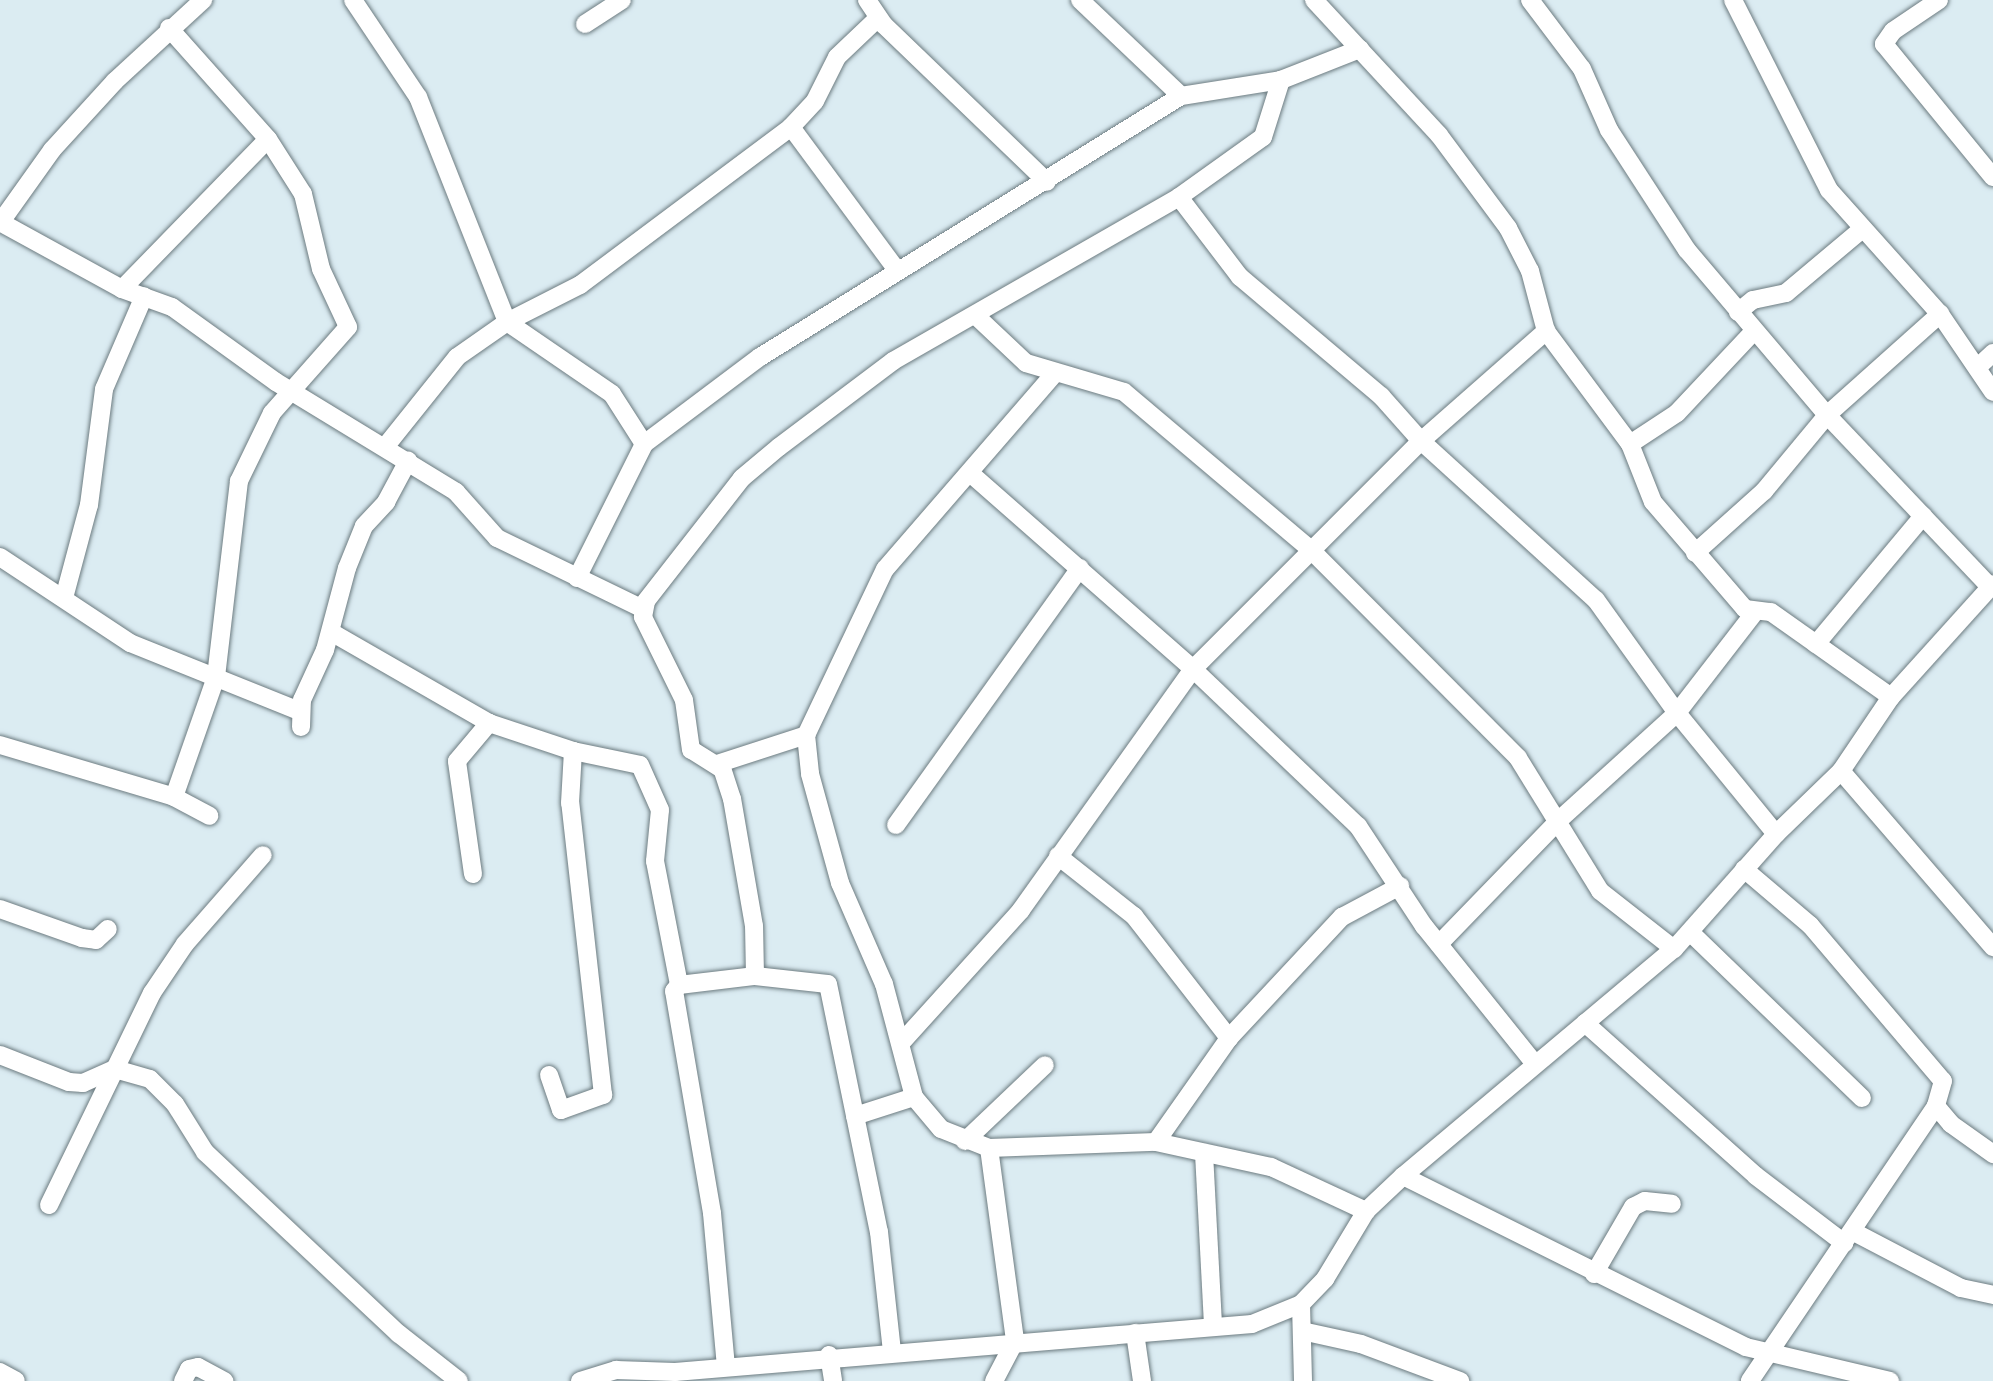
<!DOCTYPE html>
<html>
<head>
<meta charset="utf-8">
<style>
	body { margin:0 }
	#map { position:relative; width:1993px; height:1381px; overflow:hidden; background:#dbecf2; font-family:Raleway,sans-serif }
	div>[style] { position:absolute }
	.roads { filter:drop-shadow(0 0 2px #6c7b80) drop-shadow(0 0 2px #6c7b80) }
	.minor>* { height:18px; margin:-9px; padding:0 9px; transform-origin:9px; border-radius:9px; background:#fff }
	span { translate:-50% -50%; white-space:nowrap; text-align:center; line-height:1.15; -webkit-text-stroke:7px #dbecf2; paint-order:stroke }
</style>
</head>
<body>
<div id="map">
	<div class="roads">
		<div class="minor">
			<div style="left:353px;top:0;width:117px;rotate:56.2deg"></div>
			<div style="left:418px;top:97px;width:242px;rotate:68.4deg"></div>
			<div style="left:507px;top:322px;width:127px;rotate:34.4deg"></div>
			<div style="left:612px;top:394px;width:59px;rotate:57.4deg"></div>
			<div style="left:867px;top:0;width:30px;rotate:56deg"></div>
			<div style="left:884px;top:25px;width:226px;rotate:43.9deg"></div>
			<div style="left:1080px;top:0;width:139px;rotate:43.5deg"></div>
			<div style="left:1314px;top:0;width:184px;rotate:47.2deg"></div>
			<div style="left:1439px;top:135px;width:116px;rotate:53.4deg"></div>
			<div style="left:1508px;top:228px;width:48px;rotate:62.9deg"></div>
			<div style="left:1530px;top:271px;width:62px;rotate:75.1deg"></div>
			<div style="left:1546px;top:331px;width:141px;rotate:53.4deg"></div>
			<div style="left:1630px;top:444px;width:62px;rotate:68.4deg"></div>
			<div style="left:1653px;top:502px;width:141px;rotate:49.3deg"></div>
			<div style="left:1745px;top:609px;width:26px;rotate:7deg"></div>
			<div style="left:1771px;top:612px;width:147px;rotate:35.3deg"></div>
			<div style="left:1530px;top:0;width:86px;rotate:53deg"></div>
			<div style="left:1582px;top:69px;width:67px;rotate:66.1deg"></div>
			<div style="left:1609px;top:130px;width:143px;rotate:57deg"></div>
			<div style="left:1687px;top:250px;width:216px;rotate:49.7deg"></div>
			<div style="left:1827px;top:415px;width:237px;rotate:46.5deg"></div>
			<div style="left:1733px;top:0;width:213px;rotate:63.2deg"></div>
			<div style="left:1829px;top:190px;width:166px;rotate:48.2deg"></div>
			<div style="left:1940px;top:314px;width:94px;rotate:55.8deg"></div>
			<div style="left:1939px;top:0;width:55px;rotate:146deg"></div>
			<div style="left:1893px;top:31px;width:16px;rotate:125deg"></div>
			<div style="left:1884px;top:44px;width:172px;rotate:50.7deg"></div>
			<div style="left:585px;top:24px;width:44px;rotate:-33deg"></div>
			<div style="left:169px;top:28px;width:149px;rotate:48.3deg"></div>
			<div style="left:268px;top:139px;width:65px;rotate:57.5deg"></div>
			<div style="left:303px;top:194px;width:77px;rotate:76.5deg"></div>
			<div style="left:321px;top:269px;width:64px;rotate:65deg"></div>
			<div style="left:348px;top:327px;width:115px;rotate:131.5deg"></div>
			<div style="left:272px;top:413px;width:76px;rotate:115.9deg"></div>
			<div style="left:239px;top:481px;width:197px;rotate:96.7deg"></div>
			<div style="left:216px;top:677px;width:127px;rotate:109.3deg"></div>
			<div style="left:791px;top:127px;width:177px;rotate:53.5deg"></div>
			<div style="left:1179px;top:197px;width:103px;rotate:-35.5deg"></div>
			<div style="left:1263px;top:137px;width:60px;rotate:-72.5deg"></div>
			<div style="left:0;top:222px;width:139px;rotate:28.8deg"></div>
			<div style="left:122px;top:289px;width:53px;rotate:19.8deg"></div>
			<div style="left:172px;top:307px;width:128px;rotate:35.8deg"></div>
			<div style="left:276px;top:382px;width:211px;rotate:31.4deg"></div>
			<div style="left:456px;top:492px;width:62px;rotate:48.3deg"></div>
			<div style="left:497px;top:538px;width:162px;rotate:25.9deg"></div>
			<div style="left:0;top:223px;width:90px;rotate:-54.5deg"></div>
			<div style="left:52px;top:150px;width:93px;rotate:-47.6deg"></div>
			<div style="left:115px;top:81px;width:120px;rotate:-42.6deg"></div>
			<div style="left:122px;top:289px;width:209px;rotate:-45.8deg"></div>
			<div style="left:1738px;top:312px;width:19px;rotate:-39deg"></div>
			<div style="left:1753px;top:300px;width:34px;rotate:-12deg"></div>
			<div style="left:1786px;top:293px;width:98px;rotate:-40deg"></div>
			<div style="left:975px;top:315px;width:70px;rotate:43.3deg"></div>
			<div style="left:1026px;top:363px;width:102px;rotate:16.5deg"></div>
			<div style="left:1124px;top:392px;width:245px;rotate:40.2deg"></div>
			<div style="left:1311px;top:550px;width:293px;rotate:45.1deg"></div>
			<div style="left:1518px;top:758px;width:156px;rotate:58.3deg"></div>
			<div style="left:1600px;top:891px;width:94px;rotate:38.1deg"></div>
			<div style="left:1979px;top:366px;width:19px;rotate:-43deg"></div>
			<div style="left:1055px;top:373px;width:259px;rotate:130.9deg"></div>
			<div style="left:885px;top:569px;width:184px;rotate:115.4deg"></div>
			<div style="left:806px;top:735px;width:39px;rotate:84deg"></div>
			<div style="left:810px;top:774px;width:113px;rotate:74.6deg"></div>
			<div style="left:840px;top:883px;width:110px;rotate:66.5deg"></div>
			<div style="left:884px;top:984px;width:117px;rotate:75.1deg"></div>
			<div style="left:914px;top:1097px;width:42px;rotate:49.8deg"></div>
			<div style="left:941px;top:1129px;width:52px;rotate:21.6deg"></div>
			<div style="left:989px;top:1148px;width:167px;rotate:-2.1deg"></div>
			<div style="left:1156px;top:1142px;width:118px;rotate:12.3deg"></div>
			<div style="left:1271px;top:1167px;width:105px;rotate:24.9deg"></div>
			<div style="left:1630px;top:444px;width:56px;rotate:-33.4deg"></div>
			<div style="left:1677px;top:413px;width:112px;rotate:-46.8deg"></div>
			<div style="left:385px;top:447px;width:115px;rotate:-51.3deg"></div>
			<div style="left:457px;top:357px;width:61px;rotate:-35deg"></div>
			<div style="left:507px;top:322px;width:82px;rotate:-26.9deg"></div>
			<div style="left:580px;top:285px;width:264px;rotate:-36.8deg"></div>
			<div style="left:791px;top:127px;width:35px;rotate:-47deg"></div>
			<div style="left:815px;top:101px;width:49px;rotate:-63.4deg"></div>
			<div style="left:837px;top:57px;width:57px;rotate:-43.6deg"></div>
			<div style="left:970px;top:473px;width:297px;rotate:41.3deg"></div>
			<div style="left:1193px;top:669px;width:228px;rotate:43.6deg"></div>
			<div style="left:1358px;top:826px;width:120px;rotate:56.6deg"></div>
			<div style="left:1424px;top:926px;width:177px;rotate:51.2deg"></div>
			<div style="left:1695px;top:553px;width:93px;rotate:-41.9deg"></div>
			<div style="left:1764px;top:491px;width:99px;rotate:-50.3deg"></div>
			<div style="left:1827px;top:415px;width:152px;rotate:-41.8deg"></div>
			<div style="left:0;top:557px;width:156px;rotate:33.5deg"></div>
			<div style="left:130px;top:643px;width:182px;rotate:21.9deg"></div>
			<div style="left:577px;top:578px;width:150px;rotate:-63.4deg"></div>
			<div style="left:644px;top:444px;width:145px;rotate:-36.9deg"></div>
			<div style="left:760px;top:357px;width:495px;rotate:-31.8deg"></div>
			<div style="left:1181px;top:96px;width:101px;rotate:-9.1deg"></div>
			<div style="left:1281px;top:80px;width:85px;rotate:-21.4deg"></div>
			<div style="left:64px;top:598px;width:96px;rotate:-75deg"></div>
			<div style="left:89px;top:505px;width:117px;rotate:-82.6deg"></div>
			<div style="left:104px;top:389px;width:101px;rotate:-66.7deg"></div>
			<div style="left:331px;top:632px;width:182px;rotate:29.9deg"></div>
			<div style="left:489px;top:723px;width:89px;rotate:18.4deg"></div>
			<div style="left:573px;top:751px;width:68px;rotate:11.8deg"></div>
			<div style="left:640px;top:765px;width:49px;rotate:66deg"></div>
			<div style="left:660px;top:810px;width:51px;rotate:95.6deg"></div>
			<div style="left:655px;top:861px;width:126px;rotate:79deg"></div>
			<div style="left:1816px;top:644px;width:167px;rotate:-50.1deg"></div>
			<div style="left:301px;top:727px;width:27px;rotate:-88deg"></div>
			<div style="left:302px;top:700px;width:55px;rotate:-65.3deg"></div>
			<div style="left:325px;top:650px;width:85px;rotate:-75deg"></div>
			<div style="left:347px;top:568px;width:45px;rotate:-68deg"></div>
			<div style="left:364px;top:526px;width:33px;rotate:-47deg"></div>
			<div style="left:386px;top:502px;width:47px;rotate:-61.8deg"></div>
			<div style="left:0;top:745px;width:182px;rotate:16.6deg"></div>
			<div style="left:174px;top:797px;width:40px;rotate:28deg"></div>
			<div style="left:717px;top:764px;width:94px;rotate:-18deg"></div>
			<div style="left:1841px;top:771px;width:233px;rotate:49.2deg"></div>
			<div style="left:896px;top:825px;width:316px;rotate:-54.4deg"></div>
			<div style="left:1058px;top:856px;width:97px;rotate:38.3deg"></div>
			<div style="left:1134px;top:916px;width:155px;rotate:52.1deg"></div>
			<div style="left:1744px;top:869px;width:87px;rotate:40.3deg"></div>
			<div style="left:1810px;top:925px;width:205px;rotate:49.6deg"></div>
			<div style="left:1943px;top:1081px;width:26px;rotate:106deg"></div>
			<div style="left:1936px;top:1106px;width:332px;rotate:124.1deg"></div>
			<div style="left:473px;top:874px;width:114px;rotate:-98.1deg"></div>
			<div style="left:457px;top:761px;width:50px;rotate:-49.9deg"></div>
			<div style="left:0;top:909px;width:87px;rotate:19.5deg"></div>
			<div style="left:82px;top:938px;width:14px;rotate:8deg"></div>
			<div style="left:96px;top:940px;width:16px;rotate:-43deg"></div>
			<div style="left:1690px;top:932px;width:239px;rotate:44deg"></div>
			<div style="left:1439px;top:944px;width:173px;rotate:-45.9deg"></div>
			<div style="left:1559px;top:820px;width:159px;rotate:-42.2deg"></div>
			<div style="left:1677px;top:713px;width:128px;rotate:-52.3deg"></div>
			<div style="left:755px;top:976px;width:50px;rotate:-91.1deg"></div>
			<div style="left:754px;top:926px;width:129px;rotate:-99.8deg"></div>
			<div style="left:732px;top:799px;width:32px;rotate:-108deg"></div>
			<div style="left:722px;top:769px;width:36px;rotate:-148deg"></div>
			<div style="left:691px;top:750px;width:50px;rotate:-98deg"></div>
			<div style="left:684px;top:700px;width:93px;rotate:-116.3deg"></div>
			<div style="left:643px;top:617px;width:16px;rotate:-79deg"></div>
			<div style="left:646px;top:601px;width:156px;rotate:-52deg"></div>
			<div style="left:742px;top:478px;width:48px;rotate:-40deg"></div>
			<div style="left:779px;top:447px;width:143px;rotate:-37deg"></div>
			<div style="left:893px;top:361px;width:330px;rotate:-29.8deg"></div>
			<div style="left:1179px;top:197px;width:101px;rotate:52.7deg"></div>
			<div style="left:1240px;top:277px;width:185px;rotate:40.2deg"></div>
			<div style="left:1381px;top:396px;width:60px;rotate:48.4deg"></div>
			<div style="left:1421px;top:441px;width:236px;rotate:42.3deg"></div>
			<div style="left:1596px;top:600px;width:139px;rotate:54.4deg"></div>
			<div style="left:1677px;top:713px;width:156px;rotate:50.7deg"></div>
			<div style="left:1585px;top:1023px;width:229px;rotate:41.8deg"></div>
			<div style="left:1756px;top:1176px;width:111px;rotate:37.3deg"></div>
			<div style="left:901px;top:1043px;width:179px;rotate:-47.9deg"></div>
			<div style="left:1021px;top:910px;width:296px;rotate:-54.5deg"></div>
			<div style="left:1193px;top:669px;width:322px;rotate:-45deg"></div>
			<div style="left:1421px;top:441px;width:167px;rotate:-41.3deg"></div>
			<div style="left:0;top:1055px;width:74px;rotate:21.4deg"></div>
			<div style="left:69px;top:1082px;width:14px;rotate:4deg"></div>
			<div style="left:83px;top:1083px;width:35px;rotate:-24deg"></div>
			<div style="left:115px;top:1069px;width:36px;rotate:16deg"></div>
			<div style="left:150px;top:1079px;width:35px;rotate:45deg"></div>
			<div style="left:175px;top:1104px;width:57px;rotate:58deg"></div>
			<div style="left:205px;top:1152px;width:266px;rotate:43.2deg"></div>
			<div style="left:399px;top:1334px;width:76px;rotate:38.1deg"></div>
			<div style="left:549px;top:1075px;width:37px;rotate:71deg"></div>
			<div style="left:561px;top:1110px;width:45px;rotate:-19.7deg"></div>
			<div style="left:603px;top:1095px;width:294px;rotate:-96.4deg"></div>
			<div style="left:570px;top:803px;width:52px;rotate:-86.7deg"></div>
			<div style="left:1936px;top:1106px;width:23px;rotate:50deg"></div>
			<div style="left:1951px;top:1124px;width:52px;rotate:35.5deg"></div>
			<div style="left:855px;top:1116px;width:62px;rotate:-17.9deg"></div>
			<div style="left:965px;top:1141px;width:110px;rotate:-43.5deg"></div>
			<div style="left:1156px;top:1142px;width:127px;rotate:-54.9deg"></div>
			<div style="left:1229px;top:1038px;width:166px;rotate:-47deg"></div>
			<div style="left:1342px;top:917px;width:66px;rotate:-28.1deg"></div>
			<div style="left:989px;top:1148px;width:195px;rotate:82.3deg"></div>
			<div style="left:1015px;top:1341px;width:45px;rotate:117.7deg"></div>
			<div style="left:1204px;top:1153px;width:172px;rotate:87deg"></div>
			<div style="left:1403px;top:1176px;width:383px;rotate:26.5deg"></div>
			<div style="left:1746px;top:1347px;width:148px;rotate:13.3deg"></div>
			<div style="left:49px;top:1205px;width:236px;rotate:-64.1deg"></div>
			<div style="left:152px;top:993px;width:59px;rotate:-56deg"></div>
			<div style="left:185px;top:944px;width:118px;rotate:-48.8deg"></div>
			<div style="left:1852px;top:1231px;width:123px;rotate:27.6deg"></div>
			<div style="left:1961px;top:1288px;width:33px;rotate:12deg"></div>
			<div style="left:1594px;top:1274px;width:78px;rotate:-59.8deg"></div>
			<div style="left:1633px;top:1207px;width:13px;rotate:-27deg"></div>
			<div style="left:1645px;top:1201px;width:27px;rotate:6deg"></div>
			<div style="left:1301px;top:1304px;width:77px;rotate:88.5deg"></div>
			<div style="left:1302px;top:1331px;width:60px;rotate:12.4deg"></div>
			<div style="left:1361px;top:1344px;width:106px;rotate:20.5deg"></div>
			<div style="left:1135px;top:1333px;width:49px;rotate:81.7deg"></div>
			<div style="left:829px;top:1355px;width:26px;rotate:81deg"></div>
			<div style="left:726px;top:1367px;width:155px;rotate:-95.2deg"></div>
			<div style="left:712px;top:1213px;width:225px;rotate:-99.7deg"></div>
			<div style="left:674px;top:991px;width:8px;rotate:-50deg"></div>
			<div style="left:679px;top:985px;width:77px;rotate:-6.8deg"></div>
			<div style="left:755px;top:976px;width:73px;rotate:6.3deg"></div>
			<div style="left:828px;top:984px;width:253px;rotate:78.4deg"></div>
			<div style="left:879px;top:1232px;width:120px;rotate:83.8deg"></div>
			<div style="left:0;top:1372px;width:18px;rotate:29deg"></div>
			<div style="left:183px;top:1381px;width:13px;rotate:-63deg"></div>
			<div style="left:189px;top:1369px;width:9px;rotate:-13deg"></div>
			<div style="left:198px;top:1367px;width:30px;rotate:28deg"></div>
			<div style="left:580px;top:1381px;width:38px;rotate:-17deg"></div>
			<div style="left:616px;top:1370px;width:59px;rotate:1.9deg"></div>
			<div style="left:675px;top:1372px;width:579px;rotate:-4.76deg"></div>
			<div style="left:1252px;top:1324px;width:53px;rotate:-22.2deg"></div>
			<div style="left:1301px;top:1304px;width:35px;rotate:-46deg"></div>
			<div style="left:1325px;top:1279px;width:79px;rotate:-58.9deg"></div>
			<div style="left:1366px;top:1211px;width:51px;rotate:-43.4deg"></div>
			<div style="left:1403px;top:1176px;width:354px;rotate:-40deg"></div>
			<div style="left:1674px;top:949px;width:154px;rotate:-48.4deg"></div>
			<div style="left:1776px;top:834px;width:91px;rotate:-44.1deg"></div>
			<div style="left:1841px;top:771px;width:89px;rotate:-56deg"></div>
			<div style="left:1891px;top:697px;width:152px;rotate:-47.9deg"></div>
		</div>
	</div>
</div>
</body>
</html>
